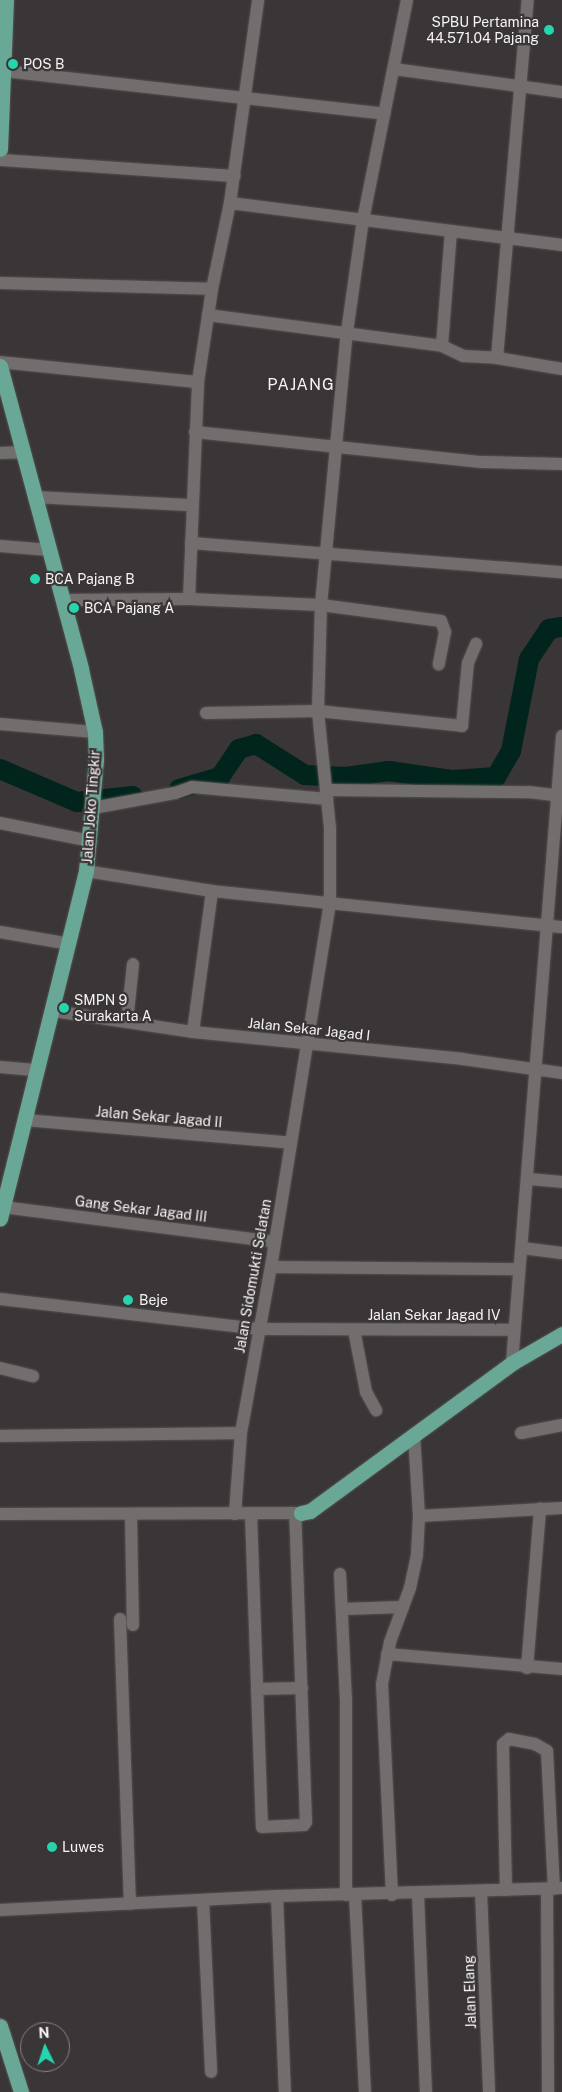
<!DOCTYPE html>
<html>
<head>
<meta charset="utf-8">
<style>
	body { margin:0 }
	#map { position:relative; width:562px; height:2092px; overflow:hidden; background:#3a3536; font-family:"Public Sans",sans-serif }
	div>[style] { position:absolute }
	.river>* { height:20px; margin:-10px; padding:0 10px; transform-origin:10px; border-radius:10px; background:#01251c }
	.roads { filter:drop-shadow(0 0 1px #545151) drop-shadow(0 0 1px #545151) }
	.minor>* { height:12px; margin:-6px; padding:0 6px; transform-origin:6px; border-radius:6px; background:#736e6e }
	.major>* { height:15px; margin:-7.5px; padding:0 7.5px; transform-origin:7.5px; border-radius:7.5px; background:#69a896 }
	.dots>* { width:14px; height:14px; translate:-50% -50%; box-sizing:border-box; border:2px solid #3a3536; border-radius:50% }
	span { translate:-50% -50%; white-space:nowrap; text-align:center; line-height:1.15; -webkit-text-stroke:4.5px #3a3536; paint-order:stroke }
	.poi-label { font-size:14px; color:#f7f4f4 }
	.right { translate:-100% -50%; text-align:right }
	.left { translate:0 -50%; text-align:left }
	.street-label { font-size:14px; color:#f7f4f4 }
	.quarter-label { font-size:16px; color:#f7f4f4; letter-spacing:1px }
	.north { position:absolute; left:20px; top:2022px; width:50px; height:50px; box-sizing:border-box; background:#3a3536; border:1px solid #868182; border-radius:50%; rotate:356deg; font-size:14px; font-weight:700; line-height:20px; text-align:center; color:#f7f4f4 }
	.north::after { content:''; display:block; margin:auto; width:18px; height:22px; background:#25d5ae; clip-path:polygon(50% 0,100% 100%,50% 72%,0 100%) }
</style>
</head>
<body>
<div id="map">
	<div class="river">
		<div style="left:0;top:769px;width:84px;rotate:23.2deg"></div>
		<div style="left:77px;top:802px;width:56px;rotate:-6.1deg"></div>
		<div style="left:179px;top:789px;width:43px;rotate:-16.3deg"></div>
		<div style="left:220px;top:777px;width:34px;rotate:-56deg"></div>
		<div style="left:239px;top:749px;width:18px;rotate:-16deg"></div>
		<div style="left:256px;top:744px;width:58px;rotate:32.3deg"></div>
		<div style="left:305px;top:775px;width:40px;rotate:2.9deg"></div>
		<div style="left:345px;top:777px;width:44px;rotate:-7.8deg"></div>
		<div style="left:389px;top:771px;width:65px;rotate:8deg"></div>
		<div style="left:453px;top:780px;width:43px;rotate:-4deg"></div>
		<div style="left:496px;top:777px;width:30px;rotate:-60deg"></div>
		<div style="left:511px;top:751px;width:94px;rotate:-78.9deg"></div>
		<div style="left:529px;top:659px;width:36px;rotate:-56deg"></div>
		<div style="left:549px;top:629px;width:13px;rotate:-9deg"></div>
	</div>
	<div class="roads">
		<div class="minor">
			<div style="left:394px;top:69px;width:170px;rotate:7.8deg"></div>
			<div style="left:4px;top:71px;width:383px;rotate:6.4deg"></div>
			<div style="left:0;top:160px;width:235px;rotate:3.9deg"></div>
			<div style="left:230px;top:203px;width:335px;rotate:7.2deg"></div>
			<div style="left:451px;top:231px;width:115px;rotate:94.5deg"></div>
			<div style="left:442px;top:346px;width:23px;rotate:25deg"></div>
			<div style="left:463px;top:356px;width:34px;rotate:3deg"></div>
			<div style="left:497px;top:358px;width:66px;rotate:9.6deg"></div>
			<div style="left:0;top:283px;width:212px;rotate:1.6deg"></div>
			<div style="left:208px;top:315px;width:236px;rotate:7.5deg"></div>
			<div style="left:497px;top:358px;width:359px;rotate:-85.1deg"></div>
			<div style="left:0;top:362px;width:199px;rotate:5.8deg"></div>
			<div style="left:195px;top:432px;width:288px;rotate:6deg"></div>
			<div style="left:481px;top:462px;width:81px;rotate:1.4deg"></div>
			<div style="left:0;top:453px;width:23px;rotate:-2deg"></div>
			<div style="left:36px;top:497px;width:155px;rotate:3deg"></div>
			<div style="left:191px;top:543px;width:372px;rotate:4.5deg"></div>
			<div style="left:0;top:546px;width:49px;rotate:4.7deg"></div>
			<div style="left:189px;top:599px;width:217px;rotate:-87.6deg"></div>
			<div style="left:198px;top:382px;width:94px;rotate:-81.4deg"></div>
			<div style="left:212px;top:289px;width:88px;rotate:-78.2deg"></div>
			<div style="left:230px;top:203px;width:205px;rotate:-82.1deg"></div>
			<div style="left:63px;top:600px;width:126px;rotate:-0.5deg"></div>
			<div style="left:189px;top:599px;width:132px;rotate:2.6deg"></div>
			<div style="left:321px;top:605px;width:121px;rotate:7.6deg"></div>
			<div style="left:441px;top:621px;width:12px;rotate:70deg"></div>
			<div style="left:445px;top:632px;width:33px;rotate:101deg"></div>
			<div style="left:206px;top:713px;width:112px;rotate:-1deg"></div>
			<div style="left:318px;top:711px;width:145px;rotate:5.9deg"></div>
			<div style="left:462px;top:726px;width:63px;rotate:-84.6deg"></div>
			<div style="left:468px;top:663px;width:21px;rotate:-67deg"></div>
			<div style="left:0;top:724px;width:95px;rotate:4.8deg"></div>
			<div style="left:326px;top:790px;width:203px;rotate:0.6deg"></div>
			<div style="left:529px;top:792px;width:33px;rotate:7deg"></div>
			<div style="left:93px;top:808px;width:83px;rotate:-10.4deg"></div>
			<div style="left:175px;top:793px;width:18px;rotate:-19deg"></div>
			<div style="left:192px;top:787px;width:136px;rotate:5.1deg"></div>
			<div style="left:0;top:823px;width:93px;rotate:11.2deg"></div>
			<div style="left:86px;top:871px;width:128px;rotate:9deg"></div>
			<div style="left:212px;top:891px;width:352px;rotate:5.9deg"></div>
			<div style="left:0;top:932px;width:71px;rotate:9.7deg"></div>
			<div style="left:54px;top:1011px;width:141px;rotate:8.6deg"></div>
			<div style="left:193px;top:1032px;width:270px;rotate:5.7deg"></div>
			<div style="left:462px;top:1059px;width:101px;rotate:8deg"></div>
			<div style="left:127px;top:1022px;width:58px;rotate:-84.1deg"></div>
			<div style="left:193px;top:1032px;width:142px;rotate:-82.3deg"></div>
			<div style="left:0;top:1067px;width:37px;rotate:5deg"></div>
			<div style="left:25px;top:1120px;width:267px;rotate:4.9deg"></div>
			<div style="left:529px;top:1179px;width:33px;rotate:5deg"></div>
			<div style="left:3px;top:1207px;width:274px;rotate:7.3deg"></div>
			<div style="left:522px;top:1248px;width:40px;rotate:7.1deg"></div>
			<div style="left:271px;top:1267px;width:248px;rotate:0.5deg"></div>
			<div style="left:0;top:1299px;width:262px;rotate:6.6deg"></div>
			<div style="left:260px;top:1329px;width:254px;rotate:0.2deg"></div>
			<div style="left:354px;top:1330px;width:63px;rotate:79deg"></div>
			<div style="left:366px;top:1392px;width:21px;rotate:61deg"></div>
			<div style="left:512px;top:1363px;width:629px;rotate:-85.44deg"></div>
			<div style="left:0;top:1368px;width:34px;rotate:14deg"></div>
			<div style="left:521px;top:1433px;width:42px;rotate:-11deg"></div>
			<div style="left:0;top:1436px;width:241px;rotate:-0.7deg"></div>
			<div style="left:0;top:1514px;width:301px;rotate:-0.2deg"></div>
			<div style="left:235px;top:1514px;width:81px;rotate:-85.8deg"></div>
			<div style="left:241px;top:1433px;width:169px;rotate:-79.8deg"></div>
			<div style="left:271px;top:1267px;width:369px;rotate:-80.8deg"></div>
			<div style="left:330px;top:903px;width:75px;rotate:-90deg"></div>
			<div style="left:330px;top:828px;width:118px;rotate:-95.9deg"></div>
			<div style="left:318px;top:711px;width:106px;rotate:-88.4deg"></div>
			<div style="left:321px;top:605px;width:274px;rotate:-84.6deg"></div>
			<div style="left:347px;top:332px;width:113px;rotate:-81.9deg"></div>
			<div style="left:363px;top:220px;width:224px;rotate:-78.7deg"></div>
			<div style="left:251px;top:1514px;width:313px;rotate:88deg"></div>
			<div style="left:262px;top:1827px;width:42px;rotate:-2.7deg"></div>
			<div style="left:304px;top:1825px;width:4px;rotate:-56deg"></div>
			<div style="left:306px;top:1822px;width:308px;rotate:-92deg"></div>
			<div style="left:131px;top:1515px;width:110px;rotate:89deg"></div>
			<div style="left:419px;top:1516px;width:143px;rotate:-3.2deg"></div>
			<div style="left:340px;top:1574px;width:126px;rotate:87.3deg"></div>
			<div style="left:346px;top:1700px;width:195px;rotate:90deg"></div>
			<div style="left:342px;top:1609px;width:61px;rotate:-1.9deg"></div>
			<div style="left:120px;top:1619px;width:285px;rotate:88deg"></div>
			<div style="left:387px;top:1654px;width:176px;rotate:4.9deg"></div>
			<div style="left:527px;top:1668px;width:160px;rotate:-85.3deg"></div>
			<div style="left:257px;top:1689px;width:45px;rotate:-1.3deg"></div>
			<div style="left:547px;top:1889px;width:203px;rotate:89.7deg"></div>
			<div style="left:506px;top:1890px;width:146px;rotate:-91.2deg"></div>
			<div style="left:503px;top:1744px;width:8px;rotate:-40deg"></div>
			<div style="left:509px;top:1739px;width:26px;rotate:11deg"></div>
			<div style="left:535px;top:1744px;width:14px;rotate:30deg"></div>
			<div style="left:547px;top:1751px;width:138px;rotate:87.1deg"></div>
			<div style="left:481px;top:1891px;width:201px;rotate:87.7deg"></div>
			<div style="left:418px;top:1894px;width:198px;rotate:87.7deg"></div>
			<div style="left:355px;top:1895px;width:197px;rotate:87.1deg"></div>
			<div style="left:392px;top:1895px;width:211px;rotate:-92.7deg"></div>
			<div style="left:382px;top:1684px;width:43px;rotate:-79.2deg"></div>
			<div style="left:390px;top:1642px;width:58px;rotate:-69.7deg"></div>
			<div style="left:410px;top:1588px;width:34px;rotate:-78deg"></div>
			<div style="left:417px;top:1555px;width:39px;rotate:-87deg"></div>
			<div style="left:419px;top:1516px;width:82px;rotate:-93.5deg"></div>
			<div style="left:277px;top:1896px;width:196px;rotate:87.7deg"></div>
			<div style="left:203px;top:1900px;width:172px;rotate:87.3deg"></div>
			<div style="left:0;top:1910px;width:277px;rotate:-2.9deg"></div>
			<div style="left:277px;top:1896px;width:285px;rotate:-1.6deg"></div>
		</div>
		<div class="major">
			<div style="left:0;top:149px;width:149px;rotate:-87.7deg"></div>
			<div style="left:0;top:366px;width:314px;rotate:75deg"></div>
			<div style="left:81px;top:669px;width:65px;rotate:77.5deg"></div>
			<div style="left:95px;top:732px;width:27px;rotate:88deg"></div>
			<div style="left:96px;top:759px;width:112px;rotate:95.1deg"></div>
			<div style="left:86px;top:871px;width:358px;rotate:103.9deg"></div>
			<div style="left:301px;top:1513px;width:9px;rotate:-13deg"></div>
			<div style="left:310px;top:1511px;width:250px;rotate:-36.2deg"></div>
			<div style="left:512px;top:1363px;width:58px;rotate:-30.1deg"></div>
			<div style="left:0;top:2026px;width:69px;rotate:72.3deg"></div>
		</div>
	</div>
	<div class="dots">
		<div style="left:549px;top:30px;background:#25d5ae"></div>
		<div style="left:13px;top:64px;background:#25d5ae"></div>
		<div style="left:35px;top:579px;background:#25d5ae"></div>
		<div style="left:74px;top:608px;background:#25d5ae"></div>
		<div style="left:64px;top:1008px;background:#25d5ae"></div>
		<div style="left:128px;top:1300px;background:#25d5ae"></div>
		<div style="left:52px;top:1847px;background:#25d5ae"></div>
	</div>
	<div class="poi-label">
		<span class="right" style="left:539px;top:30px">SPBU Pertamina<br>44.571.04 Pajang</span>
		<span class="left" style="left:23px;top:64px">POS B</span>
		<span class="left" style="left:45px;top:579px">BCA Pajang B</span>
		<span class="left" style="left:84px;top:608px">BCA Pajang A</span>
		<span class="left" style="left:74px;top:1008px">SMPN 9<br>Surakarta A</span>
		<span class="left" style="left:139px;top:1300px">Beje</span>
		<span class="left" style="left:62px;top:1847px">Luwes</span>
	</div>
	<div class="street-label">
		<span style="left:91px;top:807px;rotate:-86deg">Jalan Joko Tingkir</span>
		<span style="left:309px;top:1029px;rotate:6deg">Jalan Sekar Jagad I</span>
		<span style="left:159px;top:1117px;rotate:5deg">Jalan Sekar Jagad II</span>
		<span style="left:141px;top:1209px;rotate:7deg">Gang Sekar Jagad III</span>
		<span style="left:253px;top:1276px;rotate:-80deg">Jalan Sidomukti Selatan</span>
		<span style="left:434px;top:1315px">Jalan Sekar Jagad IV</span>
		<span style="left:470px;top:1992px;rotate:-92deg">Jalan Elang</span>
	</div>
	<div class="quarter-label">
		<span style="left:301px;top:385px">PAJANG</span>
	</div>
	<div class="north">N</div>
</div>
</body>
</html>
